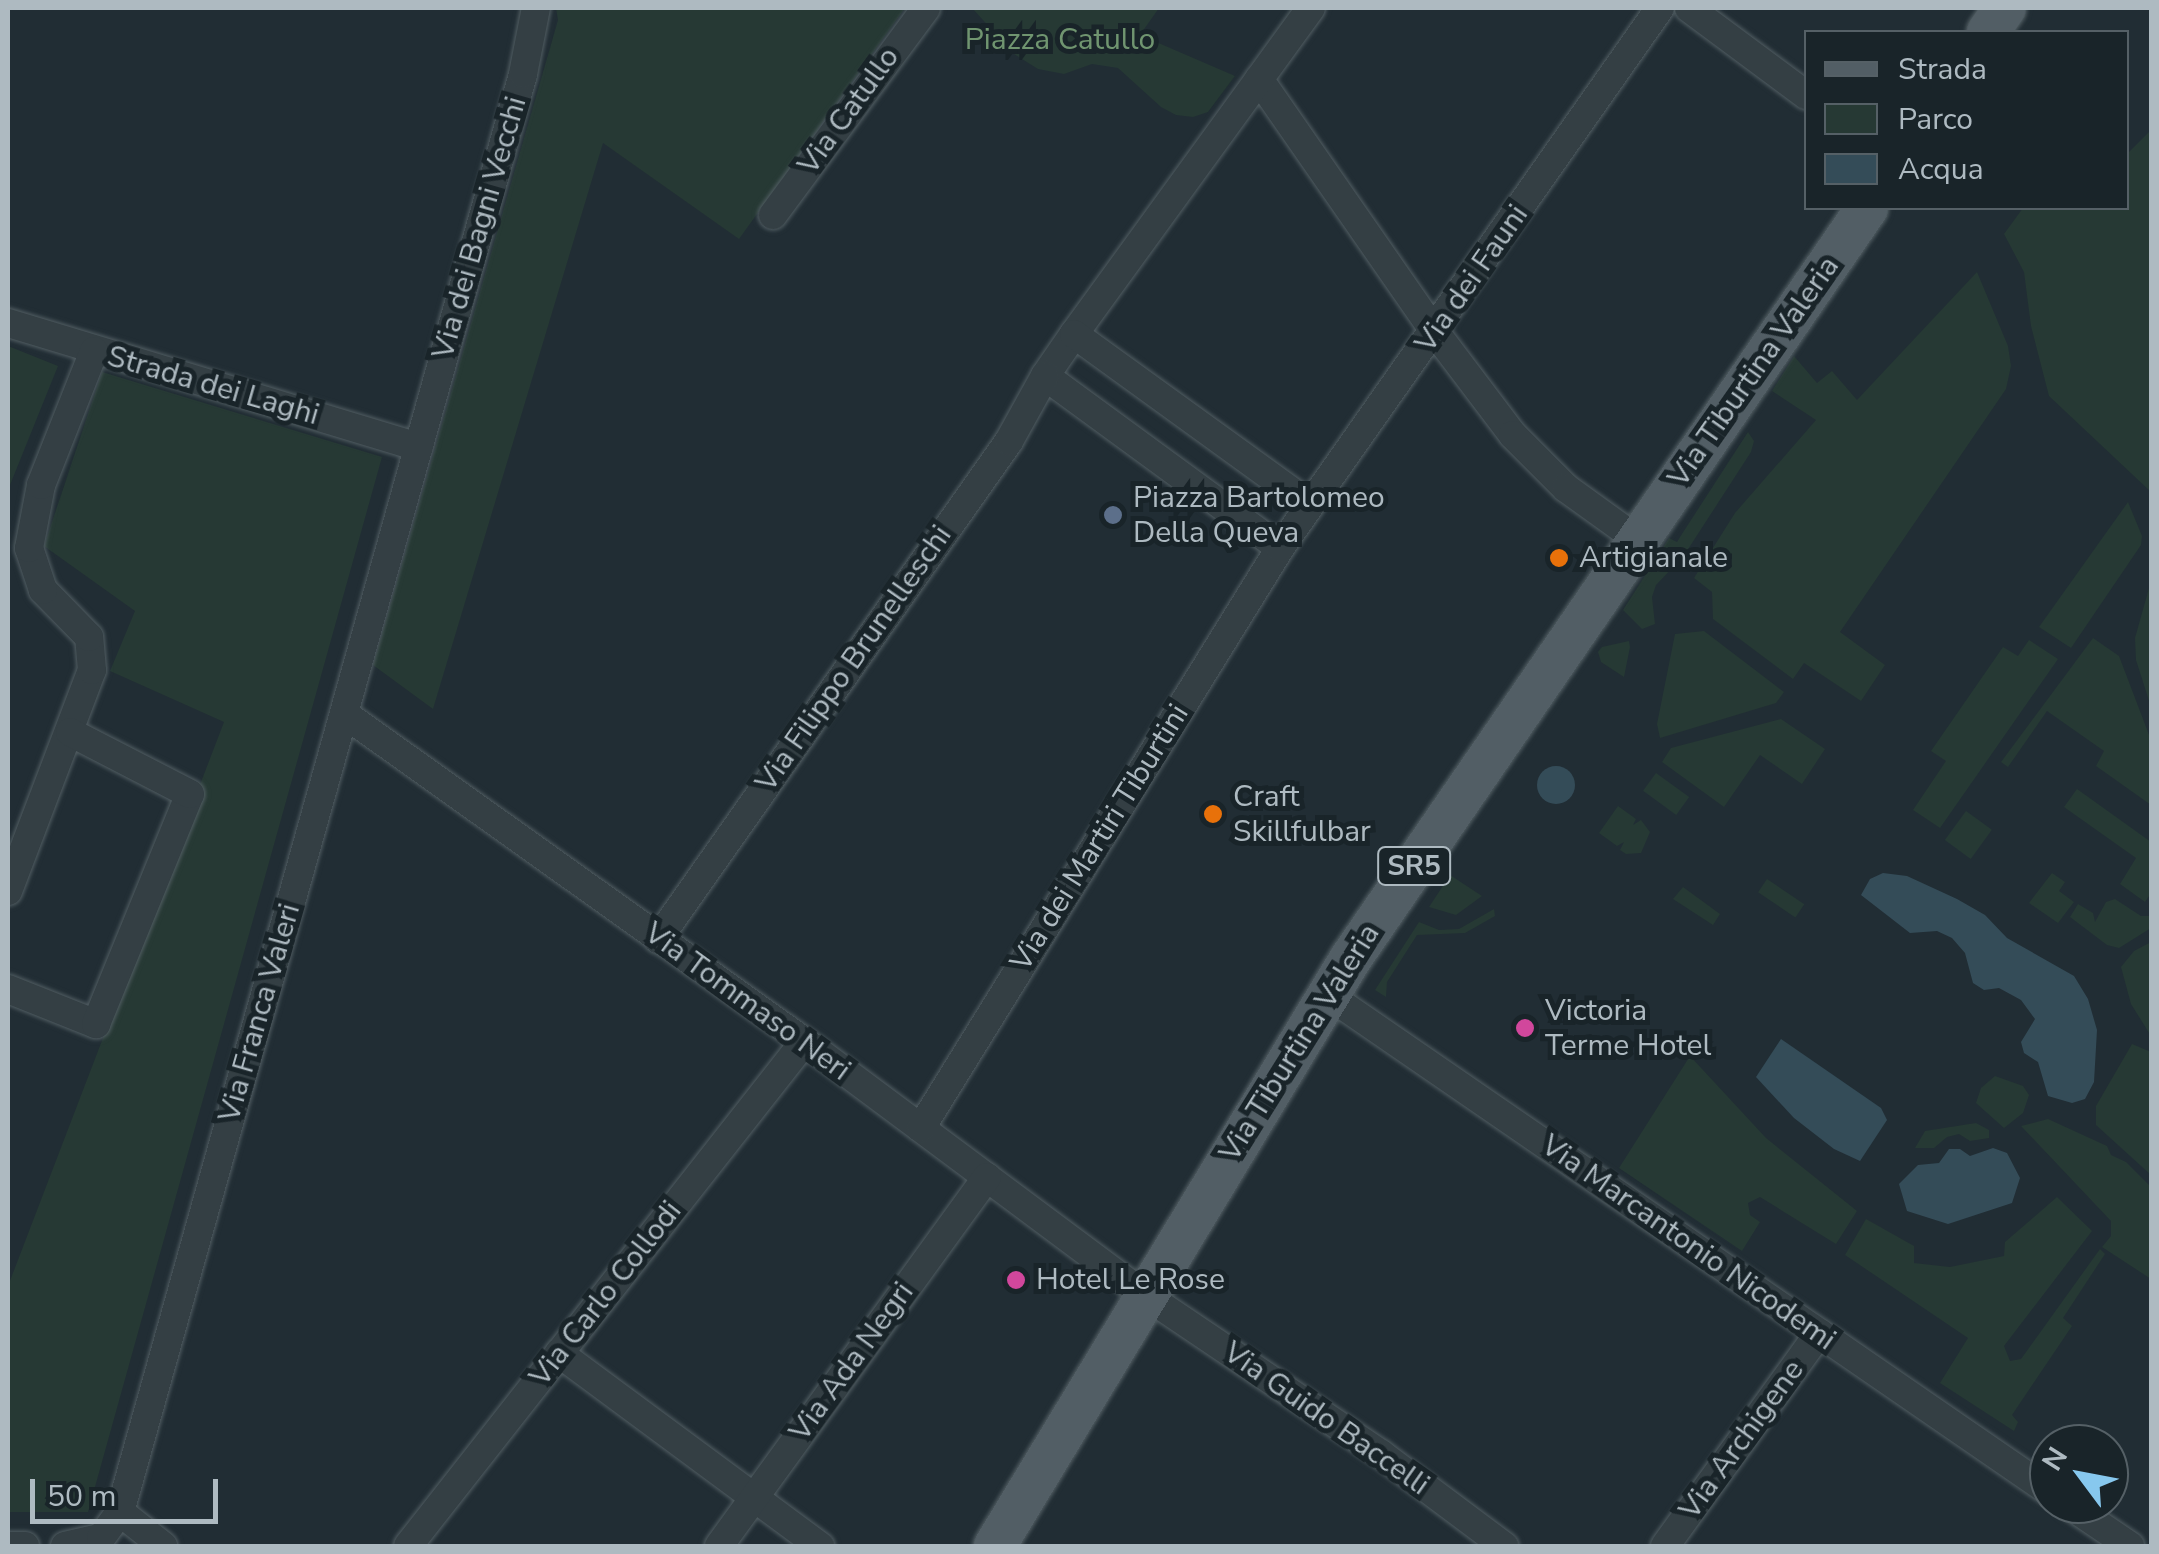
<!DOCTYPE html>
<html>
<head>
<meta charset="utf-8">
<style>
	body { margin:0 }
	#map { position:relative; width:2159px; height:1554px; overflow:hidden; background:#212d34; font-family:"Nunito Sans",sans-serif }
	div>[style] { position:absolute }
	.green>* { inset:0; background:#263934; transform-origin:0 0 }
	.water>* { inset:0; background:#344c58 }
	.round { border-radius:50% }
	.roads { filter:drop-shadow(0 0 2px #515d62) drop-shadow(0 0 2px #515d62) }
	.minor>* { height:28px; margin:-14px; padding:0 14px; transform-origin:14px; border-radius:14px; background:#343f44 }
	.primary>* { height:42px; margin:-21px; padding:0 21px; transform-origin:21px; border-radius:21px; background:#525e65 }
	.dots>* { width:28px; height:28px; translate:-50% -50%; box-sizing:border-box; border:5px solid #192429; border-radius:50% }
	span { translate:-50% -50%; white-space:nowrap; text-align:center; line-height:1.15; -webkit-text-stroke:10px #192429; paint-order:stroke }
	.shield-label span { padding:2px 8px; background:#192429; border:2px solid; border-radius:8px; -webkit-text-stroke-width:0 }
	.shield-label { font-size:28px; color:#aebac1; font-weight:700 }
	.park-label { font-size:30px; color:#709570 }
	.street-label { font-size:30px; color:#aebac1 }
	.poi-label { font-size:30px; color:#aebac1 }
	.left { translate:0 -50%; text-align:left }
	.frame { position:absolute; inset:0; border:10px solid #aebac1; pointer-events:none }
	.legend { position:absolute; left:1804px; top:30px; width:325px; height:180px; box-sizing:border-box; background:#192429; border:2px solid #556066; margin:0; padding:12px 18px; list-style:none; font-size:30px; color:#aebac1 }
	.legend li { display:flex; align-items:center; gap:20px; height:50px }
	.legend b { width:50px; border:2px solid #556066 }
	.north { position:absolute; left:2029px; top:1424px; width:100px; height:100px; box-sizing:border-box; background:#192429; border:2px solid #556066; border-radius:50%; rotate:302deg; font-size:28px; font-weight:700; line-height:40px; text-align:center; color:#aebac1 }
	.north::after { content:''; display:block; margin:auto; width:35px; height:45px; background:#87c8ee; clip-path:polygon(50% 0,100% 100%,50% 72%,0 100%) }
	.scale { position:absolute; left:30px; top:1479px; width:188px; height:45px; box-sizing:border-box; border:5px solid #aebac1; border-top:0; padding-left:12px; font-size:30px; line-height:35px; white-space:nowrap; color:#aebac1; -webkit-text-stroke:8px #192429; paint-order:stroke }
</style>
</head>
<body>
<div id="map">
	<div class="green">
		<div style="clip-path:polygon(556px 8px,905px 8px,739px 239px,603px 143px,433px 709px,373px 665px,558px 20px)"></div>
		<div style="clip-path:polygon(972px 8px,1159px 8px,1140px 35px,1235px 76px,1208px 112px,1193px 117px,1176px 115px,1161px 107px,1118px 68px,1092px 64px,1064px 74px,1038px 69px,1014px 54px)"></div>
		<div style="clip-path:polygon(2151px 130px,2151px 492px,2049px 396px,2031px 326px,2024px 272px,2004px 234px,2023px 208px,2126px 208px,2127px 154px)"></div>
		<div style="clip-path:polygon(1977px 272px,2008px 346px,2011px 366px,2006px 389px,1840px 632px,1885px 665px,1861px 701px,1804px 663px,1793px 679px,1713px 619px,1712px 592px,1694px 578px,1735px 513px,1816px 420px,1772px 391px,1794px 356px,1817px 383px,1832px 371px,1857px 400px)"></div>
		<div style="clip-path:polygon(8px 346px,58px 366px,8px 490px)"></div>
		<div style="clip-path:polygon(102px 372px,382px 457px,88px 1512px,8px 1512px,8px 1286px,224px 722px,110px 671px,135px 611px,44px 546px)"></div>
		<div style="clip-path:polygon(1748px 432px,1754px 441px,1751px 452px,1683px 557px,1656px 585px,1652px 597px,1655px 624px,1642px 629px,1623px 610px,1669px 538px,1677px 542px,1680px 537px)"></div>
		<div style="clip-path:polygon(2128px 502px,2142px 536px,2141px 545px,2071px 648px,2039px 627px)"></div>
		<div style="clip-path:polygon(2151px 581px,2151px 707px,2136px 660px,2135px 638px)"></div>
		<div style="clip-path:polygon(1704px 631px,1784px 692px,1776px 703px,1660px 738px,1657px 724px,1675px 634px)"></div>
		<div style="clip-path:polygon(2093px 638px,2119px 656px,2151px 740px,2151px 805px,2096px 766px,2104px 751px,2047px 711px,2008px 767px,2001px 762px)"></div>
		<div style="clip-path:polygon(2029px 640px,2058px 659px,1940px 828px,1913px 810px,1946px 761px,1931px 751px,2003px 647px,2018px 656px)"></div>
		<div style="clip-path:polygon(1629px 641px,1630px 647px,1624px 677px,1601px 662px,1598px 652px,1602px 647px)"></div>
		<div style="clip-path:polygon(1781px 719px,1825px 749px,1802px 784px,1760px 755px,1724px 807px,1662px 762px,1671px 748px)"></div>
		<div style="left:1656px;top:773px;width:41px;height:22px;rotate:36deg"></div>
		<div style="clip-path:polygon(2077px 789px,2151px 842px,2151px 893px,2145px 902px,2120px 884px,2136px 858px,2064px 807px)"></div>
		<div style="clip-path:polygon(1618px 806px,1636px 819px,1633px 825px,1641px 820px,1650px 832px,1641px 853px,1626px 854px,1620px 850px,1624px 842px,1617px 846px,1599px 833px)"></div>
		<div style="left:1966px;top:811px;width:32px;height:36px;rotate:36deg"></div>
		<div style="clip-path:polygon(2052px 873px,2065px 882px,2059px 891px,2074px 902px,2058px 923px,2029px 903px)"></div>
		<div style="clip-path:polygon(1450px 875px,1482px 896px,1456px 915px,1429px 907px)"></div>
		<div style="left:1767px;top:879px;width:45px;height:16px;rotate:34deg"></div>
		<div style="clip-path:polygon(1683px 887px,1720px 914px,1713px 925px,1673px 899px)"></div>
		<div style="clip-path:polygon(2115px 899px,2141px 916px,2151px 916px,2151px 928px,2119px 948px,2107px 945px,2070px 917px,2078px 904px,2093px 913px,2095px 922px,2106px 902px)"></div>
		<div style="clip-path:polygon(1494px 909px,1495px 916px,1465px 933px,1417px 935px,1387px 982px,1386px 997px,1375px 990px,1419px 922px,1439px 930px,1459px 929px)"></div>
		<div style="clip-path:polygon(2151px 942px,2152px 942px,2151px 1036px,2131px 1004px,2121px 967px,2134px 951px)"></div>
		<div style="clip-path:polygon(2132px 1044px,2151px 1052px,2151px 1175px,2096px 1125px,2096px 1106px)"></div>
		<div style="clip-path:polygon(1690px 1056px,1766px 1138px,1857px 1211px,1836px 1244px,1760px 1197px,1748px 1203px,1750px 1215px,1760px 1222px,1742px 1251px,1619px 1168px)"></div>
		<div style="clip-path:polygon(1995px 1076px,2023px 1086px,2029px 1095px,2023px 1113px,2004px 1128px,1976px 1103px,1981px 1088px)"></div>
		<div style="clip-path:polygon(2048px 1119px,2107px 1146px,2111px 1155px,2126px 1162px,2151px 1187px,2151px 1279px,2102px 1247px,2111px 1236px,2111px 1221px,2021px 1126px)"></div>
		<div style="clip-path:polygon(1976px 1123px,1989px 1130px,1989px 1138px,1970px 1141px,1959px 1134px,1947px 1137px,1934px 1148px,1915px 1148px,1925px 1131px)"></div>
		<div style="clip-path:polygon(2057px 1197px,2092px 1231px,2004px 1346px,2010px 1361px,2021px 1359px,2100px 1249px,2105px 1254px,2063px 1318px,2072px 1326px,2012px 1415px,2018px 1422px,2014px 1431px,1940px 1383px,1968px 1338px,1845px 1255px,1866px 1219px,1914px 1246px,1914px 1263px,1950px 1267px,2004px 1256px,2005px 1242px)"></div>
	</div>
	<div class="water">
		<div class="round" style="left:1537px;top:766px;width:38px;height:38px"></div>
		<div style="clip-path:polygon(1883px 873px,1907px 876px,1957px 899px,1985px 915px,2007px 938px,2074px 976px,2088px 999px,2097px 1030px,2094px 1082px,2085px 1099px,2072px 1103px,2048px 1096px,2038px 1062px,2024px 1053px,2021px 1042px,2035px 1019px,2021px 1000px,1999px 988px,1984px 990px,1973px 983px,1965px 953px,1952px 938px,1937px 931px,1910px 933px,1861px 895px,1870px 879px)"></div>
		<div style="clip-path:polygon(1781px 1039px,1881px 1108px,1887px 1120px,1860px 1161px,1834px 1149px,1794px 1118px,1756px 1077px)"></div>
		<div style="clip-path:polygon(1993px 1148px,2007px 1153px,2020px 1178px,2012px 1203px,1948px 1224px,1907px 1211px,1899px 1184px,1918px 1165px,1939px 1163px,1949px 1149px,1960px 1149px,1970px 1156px)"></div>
	</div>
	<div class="roads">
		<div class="minor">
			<div style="left:1689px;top:8px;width:146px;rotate:36.6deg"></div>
			<div style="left:1259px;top:79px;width:308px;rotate:55.2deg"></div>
			<div style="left:1435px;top:332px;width:129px;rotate:52.9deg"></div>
			<div style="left:1513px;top:435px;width:75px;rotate:45deg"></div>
			<div style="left:1566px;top:488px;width:89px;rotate:35.8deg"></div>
			<div style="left:773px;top:215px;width:257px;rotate:-53.5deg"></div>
			<div style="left:8px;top:323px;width:429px;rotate:16.8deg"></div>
			<div style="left:1074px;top:334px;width:403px;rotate:-54deg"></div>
			<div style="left:1280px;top:548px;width:291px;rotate:-143.8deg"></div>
			<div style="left:1045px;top:376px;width:51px;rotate:-55.4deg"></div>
			<div style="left:1074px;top:334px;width:291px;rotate:35.9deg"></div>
			<div style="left:346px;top:715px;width:577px;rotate:35.48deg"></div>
			<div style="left:816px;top:1050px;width:410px;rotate:36.7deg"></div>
			<div style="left:1145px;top:1295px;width:285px;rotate:34deg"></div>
			<div style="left:1381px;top:1454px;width:154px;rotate:36.8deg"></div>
			<div style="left:8px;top:891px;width:236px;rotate:-69.2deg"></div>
			<div style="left:92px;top:670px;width:33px;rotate:-95deg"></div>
			<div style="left:89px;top:637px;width:66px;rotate:-134.4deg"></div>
			<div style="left:43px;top:590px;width:44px;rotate:-108.4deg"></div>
			<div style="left:29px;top:548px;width:64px;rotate:-79.2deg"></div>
			<div style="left:41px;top:485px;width:144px;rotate:-68.4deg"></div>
			<div style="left:658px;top:939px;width:609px;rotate:-54.82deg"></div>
			<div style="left:1009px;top:441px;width:74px;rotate:-61deg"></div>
			<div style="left:8px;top:989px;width:95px;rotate:21.7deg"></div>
			<div style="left:96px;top:1024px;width:248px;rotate:-67.8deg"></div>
			<div style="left:190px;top:794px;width:135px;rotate:-152.7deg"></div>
			<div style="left:1328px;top:995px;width:875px;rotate:34.53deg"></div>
			<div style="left:921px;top:1128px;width:682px;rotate:-58.24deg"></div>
			<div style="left:1280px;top:548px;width:660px;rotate:-54.87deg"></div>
			<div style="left:559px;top:1353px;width:325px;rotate:36.5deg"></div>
			<div style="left:2068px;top:1504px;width:75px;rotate:34.1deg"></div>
			<div style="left:120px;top:1512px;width:55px;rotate:38.3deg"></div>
			<div style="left:8px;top:1546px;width:17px"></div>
			<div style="left:65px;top:1546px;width:37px;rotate:-13deg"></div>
			<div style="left:101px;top:1538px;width:32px;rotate:-54deg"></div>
			<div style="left:120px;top:1512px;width:1493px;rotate:-74.34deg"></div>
			<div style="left:523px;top:74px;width:67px;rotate:-78.9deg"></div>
			<div style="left:408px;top:1546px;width:641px;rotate:-51.84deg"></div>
			<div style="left:719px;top:1546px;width:456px;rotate:-54deg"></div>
			<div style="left:1665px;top:1546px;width:263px;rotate:-54.1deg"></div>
		</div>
		<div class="primary">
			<div style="left:1988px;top:32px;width:29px;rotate:-55deg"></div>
			<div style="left:995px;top:1546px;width:687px;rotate:-58.81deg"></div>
			<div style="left:1351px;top:958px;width:910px;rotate:-55.47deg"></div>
		</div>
	</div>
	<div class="dots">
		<div style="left:1113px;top:515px;background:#5c6f8a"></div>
		<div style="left:1559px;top:558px;background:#e8710a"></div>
		<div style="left:1213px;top:814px;background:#e8710a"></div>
		<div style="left:1525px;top:1028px;background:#d1479c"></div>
		<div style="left:1016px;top:1280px;background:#d1479c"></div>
	</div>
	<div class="shield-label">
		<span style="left:1414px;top:866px">SR5</span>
	</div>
	<div class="park-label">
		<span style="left:1060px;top:40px">Piazza Catullo</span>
	</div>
	<div class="street-label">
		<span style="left:849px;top:111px;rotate:-54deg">Via Catullo</span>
		<span style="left:480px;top:228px;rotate:-74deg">Via dei Bagni Vecchi</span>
		<span style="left:1472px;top:279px;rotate:-55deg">Via dei Fauni</span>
		<span style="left:1754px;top:372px;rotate:-55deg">Via Tiburtina Valeria</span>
		<span style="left:213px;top:386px;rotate:16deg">Strada dei Laghi</span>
		<span style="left:854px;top:659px;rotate:-55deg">Via Filippo Brunelleschi</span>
		<span style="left:1100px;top:838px;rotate:-58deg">Via dei Martiri Tiburtini</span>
		<span style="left:747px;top:1002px;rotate:36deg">Via Tommaso Neri</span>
		<span style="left:260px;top:1013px;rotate:-74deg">Via Franca Valeri</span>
		<span style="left:1300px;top:1043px;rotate:-58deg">Via Tiburtina Valeria</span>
		<span style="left:1688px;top:1243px;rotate:35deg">Via Marcantonio Nicodemi</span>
		<span style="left:606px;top:1294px;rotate:-52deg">Via Carlo Collodi</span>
		<span style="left:852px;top:1362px;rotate:-54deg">Via Ada Negri</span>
		<span style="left:1326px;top:1419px;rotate:35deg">Via Guido Baccelli</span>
		<span style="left:1742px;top:1440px;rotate:-54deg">Via Archigene</span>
	</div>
	<div class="poi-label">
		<span class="left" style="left:1133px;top:515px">Piazza Bartolomeo<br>Della Queva</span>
		<span class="left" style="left:1579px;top:558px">Artigianale</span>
		<span class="left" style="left:1233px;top:814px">Craft<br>Skillfulbar</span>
		<span class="left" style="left:1545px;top:1028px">Victoria<br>Terme Hotel</span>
		<span class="left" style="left:1036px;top:1280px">Hotel Le Rose</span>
	</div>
	<div class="frame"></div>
	<ul class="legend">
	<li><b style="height:12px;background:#525e65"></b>Strada</li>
	<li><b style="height:28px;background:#263934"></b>Parco</li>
	<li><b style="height:28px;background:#344c58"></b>Acqua</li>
	</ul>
	<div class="north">N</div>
	<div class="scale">50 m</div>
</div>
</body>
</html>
